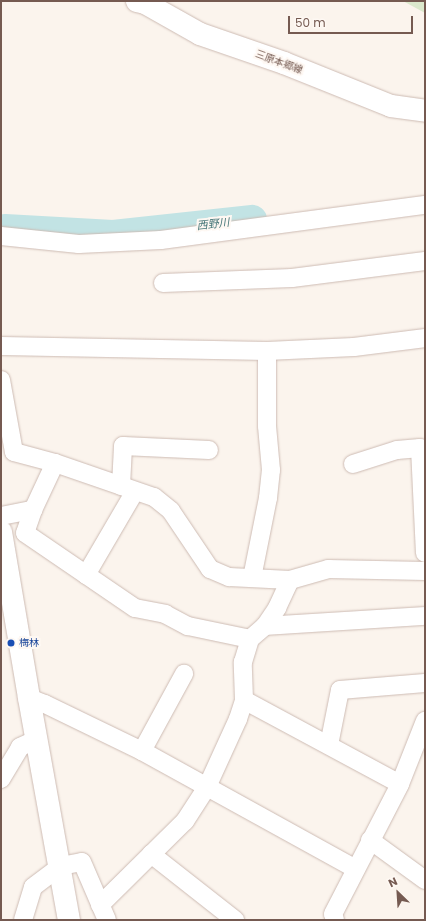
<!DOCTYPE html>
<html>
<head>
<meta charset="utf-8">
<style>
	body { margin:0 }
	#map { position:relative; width:426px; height:921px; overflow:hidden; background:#fbf4ed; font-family:Poppins,"Noto Sans JP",sans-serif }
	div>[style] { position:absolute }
	.green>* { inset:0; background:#dbe8cc }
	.river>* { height:30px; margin:-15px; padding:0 15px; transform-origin:15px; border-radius:15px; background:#c2e3e4 }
	.roads { filter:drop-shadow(0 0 1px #cdbbb3) drop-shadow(0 0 1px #cdbbb3) }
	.minor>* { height:18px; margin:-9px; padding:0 9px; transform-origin:9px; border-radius:9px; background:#fff }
	.tertiary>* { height:22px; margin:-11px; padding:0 11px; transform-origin:11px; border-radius:11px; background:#fff }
	.secondary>* { height:22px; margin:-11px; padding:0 11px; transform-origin:11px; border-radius:11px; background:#fff }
	.dots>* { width:11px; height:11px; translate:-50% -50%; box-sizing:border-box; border:2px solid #fef8f3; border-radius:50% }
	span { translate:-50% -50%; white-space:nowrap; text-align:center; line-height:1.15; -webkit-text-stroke:4px #fef8f3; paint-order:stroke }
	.street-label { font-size:10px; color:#755a51 }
	.transit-label { font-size:10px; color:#164399 }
	.left { translate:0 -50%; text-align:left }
	.water-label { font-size:11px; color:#467678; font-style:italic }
	.frame { position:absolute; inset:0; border:2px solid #755a51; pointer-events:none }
	.north { position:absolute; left:378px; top:873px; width:40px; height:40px; -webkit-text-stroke:3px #fef8f3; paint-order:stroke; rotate:335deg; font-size:11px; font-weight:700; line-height:16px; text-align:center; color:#755a51 }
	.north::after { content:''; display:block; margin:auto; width:14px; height:18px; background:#755a51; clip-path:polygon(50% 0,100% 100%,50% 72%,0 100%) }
	.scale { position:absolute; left:288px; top:16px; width:125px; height:18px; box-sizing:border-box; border:2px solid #755a51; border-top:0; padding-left:5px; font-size:12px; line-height:14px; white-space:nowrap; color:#755a51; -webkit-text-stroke:3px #fef8f3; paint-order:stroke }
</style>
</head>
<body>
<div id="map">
	<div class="green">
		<div style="clip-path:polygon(403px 1px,425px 1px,425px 13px)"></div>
	</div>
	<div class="river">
		<div style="left:5px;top:229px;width:108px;rotate:3.2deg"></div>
		<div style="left:113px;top:235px;width:140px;rotate:-6.2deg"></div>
	</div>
	<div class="roads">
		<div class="minor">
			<div style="left:1px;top:236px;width:78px;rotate:5.9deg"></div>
			<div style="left:79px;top:244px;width:82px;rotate:-2.8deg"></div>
			<div style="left:161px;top:240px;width:266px;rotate:-7.6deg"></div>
			<div style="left:163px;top:283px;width:129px;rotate:-2.2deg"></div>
			<div style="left:292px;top:278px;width:134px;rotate:-7.3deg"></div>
			<div style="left:1px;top:346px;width:266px;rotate:1.1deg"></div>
			<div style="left:267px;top:351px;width:87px;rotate:-2.6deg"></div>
			<div style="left:354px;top:347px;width:72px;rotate:-7.2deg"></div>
			<div style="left:1px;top:380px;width:73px;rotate:79.8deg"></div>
			<div style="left:14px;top:452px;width:42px;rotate:15deg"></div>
			<div style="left:55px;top:463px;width:105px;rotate:19deg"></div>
			<div style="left:154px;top:497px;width:22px;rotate:39deg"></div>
			<div style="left:171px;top:511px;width:70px;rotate:56.1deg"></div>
			<div style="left:210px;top:569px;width:21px;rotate:23deg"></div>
			<div style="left:229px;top:577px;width:61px;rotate:2.8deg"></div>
			<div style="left:290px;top:580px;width:40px;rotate:-16deg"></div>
			<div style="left:328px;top:569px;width:97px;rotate:1.2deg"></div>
			<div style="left:353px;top:464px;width:46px;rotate:-17.7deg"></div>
			<div style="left:397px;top:450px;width:23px;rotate:-5deg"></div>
			<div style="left:420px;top:448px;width:105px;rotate:87.3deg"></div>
			<div style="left:121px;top:486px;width:40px;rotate:-87.1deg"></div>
			<div style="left:123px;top:446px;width:86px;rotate:2.7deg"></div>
			<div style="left:33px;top:510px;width:24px;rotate:109deg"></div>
			<div style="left:25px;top:533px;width:133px;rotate:34.3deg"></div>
			<div style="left:135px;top:608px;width:31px;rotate:11deg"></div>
			<div style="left:165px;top:614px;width:26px;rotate:28deg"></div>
			<div style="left:188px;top:626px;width:63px;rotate:11.8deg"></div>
			<div style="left:1px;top:516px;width:33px;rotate:-11deg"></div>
			<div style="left:33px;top:510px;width:52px;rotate:-64.9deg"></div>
			<div style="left:86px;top:575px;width:97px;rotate:-59.7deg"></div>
			<div style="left:252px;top:578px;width:82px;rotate:-78.7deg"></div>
			<div style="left:268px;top:498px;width:28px;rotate:-84deg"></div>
			<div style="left:271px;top:470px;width:44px;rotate:-95.2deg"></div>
			<div style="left:267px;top:426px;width:75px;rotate:-90deg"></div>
			<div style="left:265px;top:626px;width:160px;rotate:-3.6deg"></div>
			<div style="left:29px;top:698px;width:17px;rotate:21deg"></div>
			<div style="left:45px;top:704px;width:108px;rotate:25.9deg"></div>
			<div style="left:142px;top:751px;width:244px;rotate:28.9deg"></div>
			<div style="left:244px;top:700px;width:177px;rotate:28.3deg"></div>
			<div style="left:329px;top:745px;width:56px;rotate:-78.7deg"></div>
			<div style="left:340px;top:690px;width:85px;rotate:-4.7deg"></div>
			<div style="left:142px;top:751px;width:88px;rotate:-61.4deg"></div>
			<div style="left:1px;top:779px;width:37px;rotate:-59deg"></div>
			<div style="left:20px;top:747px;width:17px;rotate:-24deg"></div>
			<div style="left:370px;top:840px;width:68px;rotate:36deg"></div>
			<div style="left:151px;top:854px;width:107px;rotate:38.2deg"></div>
			<div style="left:100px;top:905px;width:120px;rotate:-44.7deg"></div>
			<div style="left:185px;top:821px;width:40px;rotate:-57.1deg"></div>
			<div style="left:207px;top:787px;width:75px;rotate:-65.5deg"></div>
			<div style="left:238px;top:719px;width:20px;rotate:-72deg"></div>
			<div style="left:244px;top:700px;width:38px;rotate:-92deg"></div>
			<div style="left:243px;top:662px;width:24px;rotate:-73deg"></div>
			<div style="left:250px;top:639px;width:20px;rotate:-41deg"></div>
			<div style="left:265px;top:626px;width:22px;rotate:-56deg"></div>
			<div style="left:277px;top:608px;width:31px;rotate:-65deg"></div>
			<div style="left:23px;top:920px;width:34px;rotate:-73deg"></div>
			<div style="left:33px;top:887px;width:35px;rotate:-37deg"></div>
			<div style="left:61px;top:866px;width:21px;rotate:-11deg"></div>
			<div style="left:82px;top:862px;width:63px;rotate:66.7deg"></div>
			<div style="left:335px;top:920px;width:6px;rotate:-108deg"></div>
			<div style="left:333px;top:914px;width:146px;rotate:-62.7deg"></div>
			<div style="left:400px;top:784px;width:68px;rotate:-68.4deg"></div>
		</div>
		<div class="tertiary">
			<div style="left:1px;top:532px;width:168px;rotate:80.4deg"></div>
			<div style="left:29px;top:698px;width:226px;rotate:79.8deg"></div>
		</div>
		<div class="secondary">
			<div style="left:137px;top:1px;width:8px;rotate:14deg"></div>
			<div style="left:145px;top:3px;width:63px;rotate:29.4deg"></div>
			<div style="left:200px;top:34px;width:89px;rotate:19deg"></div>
			<div style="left:284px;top:63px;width:115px;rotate:21.9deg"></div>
			<div style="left:391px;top:106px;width:34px;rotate:8deg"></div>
		</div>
	</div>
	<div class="dots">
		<div style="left:11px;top:643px;background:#1a4fb4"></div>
	</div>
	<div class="street-label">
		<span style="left:279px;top:62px;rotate:20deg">三原本郷線</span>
	</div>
	<div class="transit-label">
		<span class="left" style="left:19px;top:643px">梅林</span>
	</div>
	<div class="water-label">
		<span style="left:213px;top:224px;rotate:-6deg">西野川</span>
	</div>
	<div class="frame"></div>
	<div class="north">N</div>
	<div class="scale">50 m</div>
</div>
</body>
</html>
